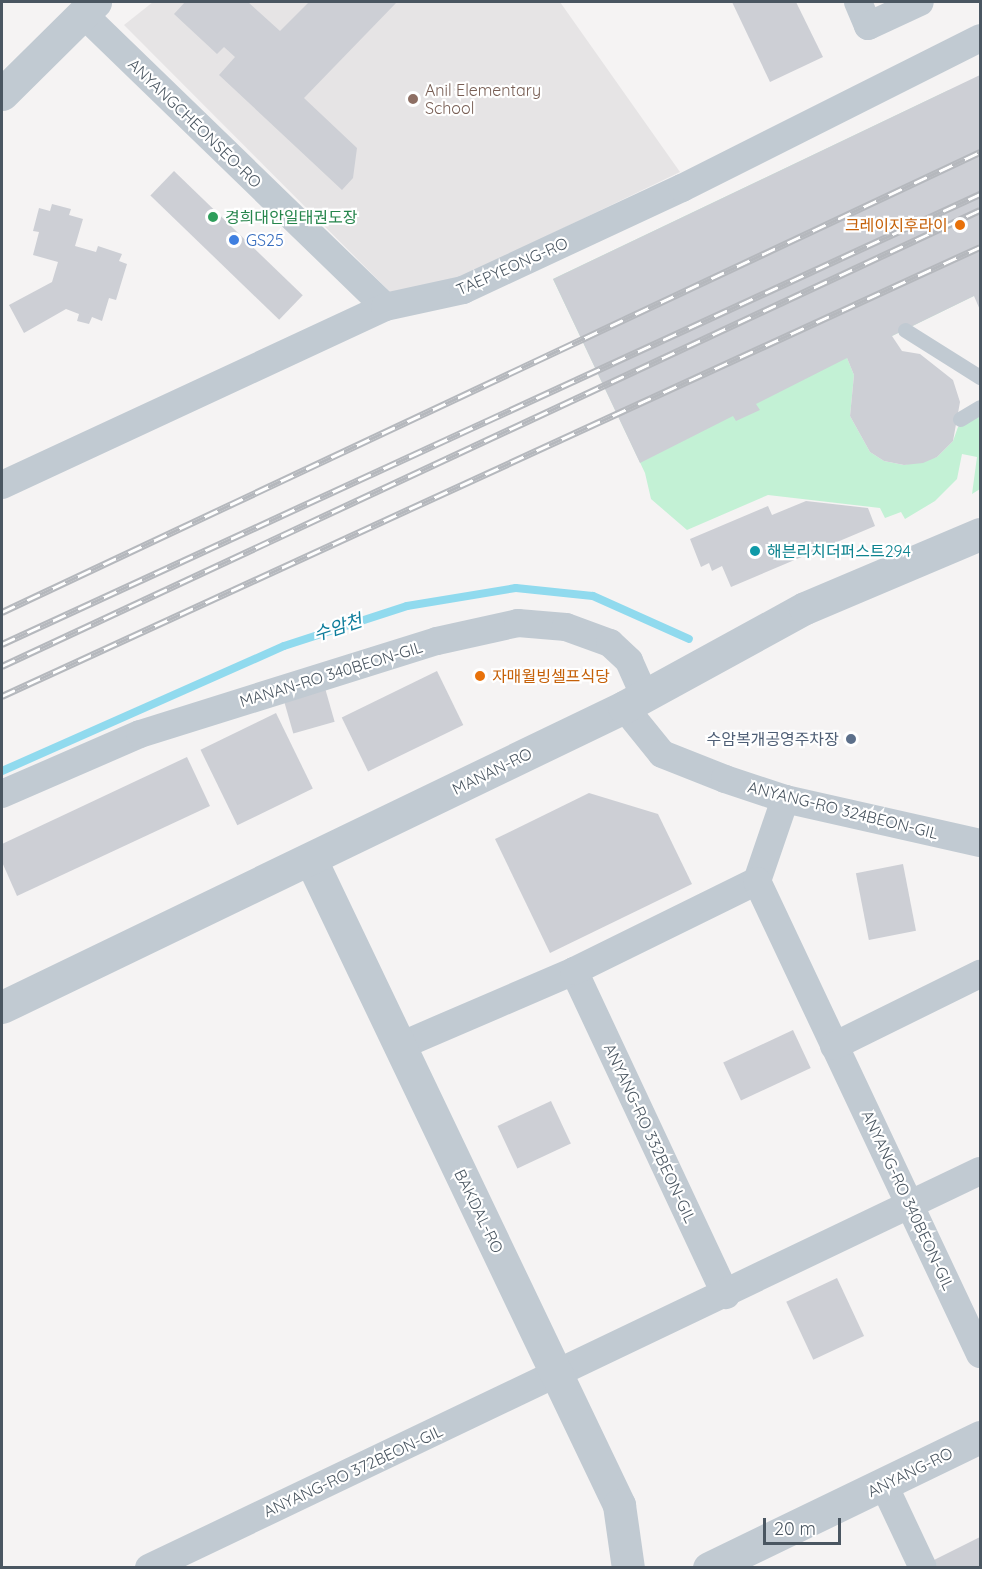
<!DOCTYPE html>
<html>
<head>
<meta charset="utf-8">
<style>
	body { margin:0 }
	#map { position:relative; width:982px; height:1569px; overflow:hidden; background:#f5f3f3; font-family:Quicksand,"Noto Sans KR",sans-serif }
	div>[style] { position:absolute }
	.education>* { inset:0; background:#e6e4e5 }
	.green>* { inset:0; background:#c3f1d5 }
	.stream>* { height:8px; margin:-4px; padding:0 4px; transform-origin:4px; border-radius:4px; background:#90daee }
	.building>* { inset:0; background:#cdcfd5; transform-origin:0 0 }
	.service>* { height:15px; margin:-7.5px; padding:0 7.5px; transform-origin:7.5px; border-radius:7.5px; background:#c1cad2 }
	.minor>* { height:28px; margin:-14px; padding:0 14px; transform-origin:14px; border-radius:14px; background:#c1cad2 }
	.tertiary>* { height:33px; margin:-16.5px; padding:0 16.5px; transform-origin:16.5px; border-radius:16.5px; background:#c1cad2 }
	.rail>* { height:7px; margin-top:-3.5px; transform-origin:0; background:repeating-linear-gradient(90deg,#fff 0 14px,#b5b8bd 0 28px); box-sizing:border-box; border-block:2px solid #b5b8bd }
	.dots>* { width:16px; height:16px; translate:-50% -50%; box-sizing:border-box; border:3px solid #fff; border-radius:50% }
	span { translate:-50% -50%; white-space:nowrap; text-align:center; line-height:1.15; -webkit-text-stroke:4.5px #fff; paint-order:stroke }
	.education-label { font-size:16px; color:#785e54 }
	.left { translate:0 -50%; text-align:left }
	.street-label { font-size:16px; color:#4a5661 }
	.leisure-label { font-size:16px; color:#27864d }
	.food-label { font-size:16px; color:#c56008 }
	.right { translate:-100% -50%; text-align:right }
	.shop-label { font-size:16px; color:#366cbe }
	.culture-label { font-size:16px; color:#0d838f }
	.service-label { font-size:16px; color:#4e5e75 }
	.water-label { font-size:18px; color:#0c7c9b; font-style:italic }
	.frame { position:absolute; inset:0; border:3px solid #4a5661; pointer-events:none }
	.scale { position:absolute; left:763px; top:1518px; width:78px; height:27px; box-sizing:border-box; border:3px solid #4a5661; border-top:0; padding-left:8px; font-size:18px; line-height:21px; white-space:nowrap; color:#4a5661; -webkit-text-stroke:4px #fff; paint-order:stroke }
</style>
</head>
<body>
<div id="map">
	<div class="education">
		<div style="clip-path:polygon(153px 2px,560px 2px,680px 172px,443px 286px,397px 299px,124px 25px)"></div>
	</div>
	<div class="green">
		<div style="clip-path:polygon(949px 90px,980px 155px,980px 293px,847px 358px,854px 375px,850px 416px,870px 452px,884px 461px,904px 465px,937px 457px,953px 441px,958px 427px,980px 415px,980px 489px,972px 494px,977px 457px,962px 454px,957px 479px,935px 501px,905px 519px,901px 512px,885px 518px,880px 508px,768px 495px,687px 530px,651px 499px,645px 473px,553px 279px)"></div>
	</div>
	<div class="stream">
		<div style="left:2px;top:771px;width:308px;rotate:-23.9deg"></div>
		<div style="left:284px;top:646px;width:129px;rotate:-18deg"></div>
		<div style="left:407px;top:606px;width:110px;rotate:-9.4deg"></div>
		<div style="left:516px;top:588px;width:77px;rotate:5.9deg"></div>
		<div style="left:593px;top:596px;width:105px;rotate:24.1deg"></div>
	</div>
	<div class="building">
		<div style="clip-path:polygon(185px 2px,248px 2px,280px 31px,309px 2px,397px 2px,304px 98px,357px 148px,353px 178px,342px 190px,219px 75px,235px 57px,224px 47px,217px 54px,174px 14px)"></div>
		<div style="clip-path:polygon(732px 2px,796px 2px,823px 57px,770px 82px)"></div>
		<div style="clip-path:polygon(980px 75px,980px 310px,974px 296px,892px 336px,902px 351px,920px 354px,953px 380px,960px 402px,953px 441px,937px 457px,923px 463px,904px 465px,884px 461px,870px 452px,850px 416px,854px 375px,847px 358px,756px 404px,760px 410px,736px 421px,733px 416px,640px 463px,553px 279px)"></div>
		<div style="left:174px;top:171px;width:179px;height:34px;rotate:44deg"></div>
		<div style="clip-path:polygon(52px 204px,71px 209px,69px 215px,83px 219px,75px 246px,96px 252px,98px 246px,122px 254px,119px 261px,127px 264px,116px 300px,109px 298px,102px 321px,92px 317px,89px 324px,77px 321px,79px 314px,66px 309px,24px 333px,9px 305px,52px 282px,58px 262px,33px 255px,39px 232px,33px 231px,39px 208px,50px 211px)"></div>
		<div style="clip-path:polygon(806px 501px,868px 508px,875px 526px,731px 587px,722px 566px,712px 571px,709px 563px,701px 567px,690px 539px,768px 506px,772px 515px)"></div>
		<div style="left:437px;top:671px;width:60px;height:106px;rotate:64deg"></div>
		<div style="left:325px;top:688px;width:35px;height:43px;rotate:74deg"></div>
		<div style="left:276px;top:713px;width:84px;height:84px;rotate:64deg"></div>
		<div style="clip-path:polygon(187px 757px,210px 806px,17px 896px,2px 862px,2px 844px)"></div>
		<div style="clip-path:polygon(589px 793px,658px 814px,692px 884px,550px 953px,495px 839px)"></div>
		<div style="left:903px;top:864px;width:68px;height:48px;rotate:79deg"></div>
		<div style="left:793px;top:1030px;width:42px;height:77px;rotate:65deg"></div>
		<div style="left:551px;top:1101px;width:47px;height:59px;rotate:65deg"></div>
		<div style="left:837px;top:1278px;width:64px;height:56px;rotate:65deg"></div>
		<div style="clip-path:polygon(980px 1537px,980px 1568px,938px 1568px,934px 1560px)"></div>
	</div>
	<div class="service">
		<div style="left:905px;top:330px;width:89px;rotate:32.1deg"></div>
		<div style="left:960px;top:419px;width:23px;rotate:-31deg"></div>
	</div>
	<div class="minor">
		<div style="left:858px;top:2px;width:26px;rotate:67deg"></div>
		<div style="left:868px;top:26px;width:57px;rotate:-24.8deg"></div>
		<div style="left:82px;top:13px;width:422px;rotate:44.1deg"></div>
		<div style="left:2px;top:485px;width:422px;rotate:-24.9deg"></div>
		<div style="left:385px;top:307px;width:80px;rotate:-12.3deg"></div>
		<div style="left:463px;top:290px;width:242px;rotate:-25deg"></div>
		<div style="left:682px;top:188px;width:334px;rotate:-26.7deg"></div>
		<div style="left:624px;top:707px;width:60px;rotate:51deg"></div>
		<div style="left:662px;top:754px;width:68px;rotate:21.6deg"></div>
		<div style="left:725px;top:779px;width:63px;rotate:18.4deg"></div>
		<div style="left:785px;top:799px;width:200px;rotate:12.7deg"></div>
		<div style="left:2px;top:794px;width:150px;rotate:-23.5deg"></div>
		<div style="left:140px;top:734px;width:311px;rotate:-17.4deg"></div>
		<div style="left:437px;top:641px;width:83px;rotate:-12.5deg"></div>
		<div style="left:518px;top:623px;width:48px;rotate:4.8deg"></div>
		<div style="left:566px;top:627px;width:47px;rotate:20deg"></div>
		<div style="left:610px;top:643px;width:26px;rotate:43deg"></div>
		<div style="left:629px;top:661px;width:36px;rotate:66deg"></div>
		<div style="left:757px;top:881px;width:87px;rotate:-71.1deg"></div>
		<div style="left:574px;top:971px;width:358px;rotate:64.9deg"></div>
		<div style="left:400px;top:1046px;width:189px;rotate:-23.3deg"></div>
		<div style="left:574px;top:971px;width:204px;rotate:-26.2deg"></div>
		<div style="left:757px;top:881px;width:523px;rotate:64.76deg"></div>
		<div style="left:834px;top:1046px;width:163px;rotate:-26.3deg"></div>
		<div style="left:884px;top:1485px;width:92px;rotate:64.8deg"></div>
		<div style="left:149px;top:1568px;width:921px;rotate:-25.54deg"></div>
	</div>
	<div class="tertiary">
		<div style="left:2px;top:94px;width:131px;rotate:-44.7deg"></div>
		<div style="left:311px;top:860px;width:715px;rotate:64.47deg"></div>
		<div style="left:619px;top:1505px;width:64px;rotate:81.9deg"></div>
		<div style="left:2px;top:1007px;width:691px;rotate:-25.75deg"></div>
		<div style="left:624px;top:707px;width:206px;rotate:-28.7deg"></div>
		<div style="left:805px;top:608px;width:190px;rotate:-22.9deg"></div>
		<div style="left:709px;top:1568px;width:301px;rotate:-25.8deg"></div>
	</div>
	<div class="rail">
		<div style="left:2px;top:612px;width:1081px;rotate:-25.19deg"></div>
		<div style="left:2px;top:644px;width:1077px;rotate:-24.71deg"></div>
		<div style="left:2px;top:666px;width:1079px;rotate:-25deg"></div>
		<div style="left:2px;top:696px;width:1076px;rotate:-24.66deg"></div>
	</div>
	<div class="dots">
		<div style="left:413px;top:99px;background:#8d6e63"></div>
		<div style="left:213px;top:217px;background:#2e9e5b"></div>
		<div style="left:960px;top:225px;background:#e8710a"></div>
		<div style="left:234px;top:240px;background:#3f7fe0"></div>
		<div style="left:755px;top:551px;background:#0f9aa8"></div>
		<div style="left:480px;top:676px;background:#e8710a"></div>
		<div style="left:851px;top:739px;background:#5c6f8a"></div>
	</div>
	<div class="education-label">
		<span class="left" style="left:425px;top:99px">Anil Elementary<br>School</span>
	</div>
	<div class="street-label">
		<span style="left:195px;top:123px;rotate:44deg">ANYANGCHEONSEO-RO</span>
		<span style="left:512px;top:266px;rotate:-24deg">TAEPYEONG-RO</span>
		<span style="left:331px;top:674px;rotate:-17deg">MANAN-RO 340BEON-GIL</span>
		<span style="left:492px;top:771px;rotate:-26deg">MANAN-RO</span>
		<span style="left:843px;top:810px;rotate:14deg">ANYANG-RO 324BEON-GIL</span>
		<span style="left:650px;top:1133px;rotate:65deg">ANYANG-RO 332BEON-GIL</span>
		<span style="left:908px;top:1200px;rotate:65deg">ANYANG-RO 340BEON-GIL</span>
		<span style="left:479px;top:1211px;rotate:64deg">BAKDAL-RO</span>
		<span style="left:353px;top:1471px;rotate:-25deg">ANYANG-RO 372BEON-GIL</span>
		<span style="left:910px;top:1472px;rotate:-26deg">ANYANG-RO</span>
	</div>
	<div class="leisure-label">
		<span class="left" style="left:225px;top:217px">경희대안일태권도장</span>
	</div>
	<div class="food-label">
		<span class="right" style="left:948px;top:225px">크레이지후라이</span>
		<span class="left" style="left:492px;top:676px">자매월빙셀프식당</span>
	</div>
	<div class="shop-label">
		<span class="left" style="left:246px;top:240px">GS25</span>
	</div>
	<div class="culture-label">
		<span class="left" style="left:767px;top:551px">해븐리치더퍼스트294</span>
	</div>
	<div class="service-label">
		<span class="right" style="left:839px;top:739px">수암복개공영주차장</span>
	</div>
	<div class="water-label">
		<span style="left:338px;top:628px;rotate:-18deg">수암천</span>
	</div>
	<div class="frame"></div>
	<div class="scale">20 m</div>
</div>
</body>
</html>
